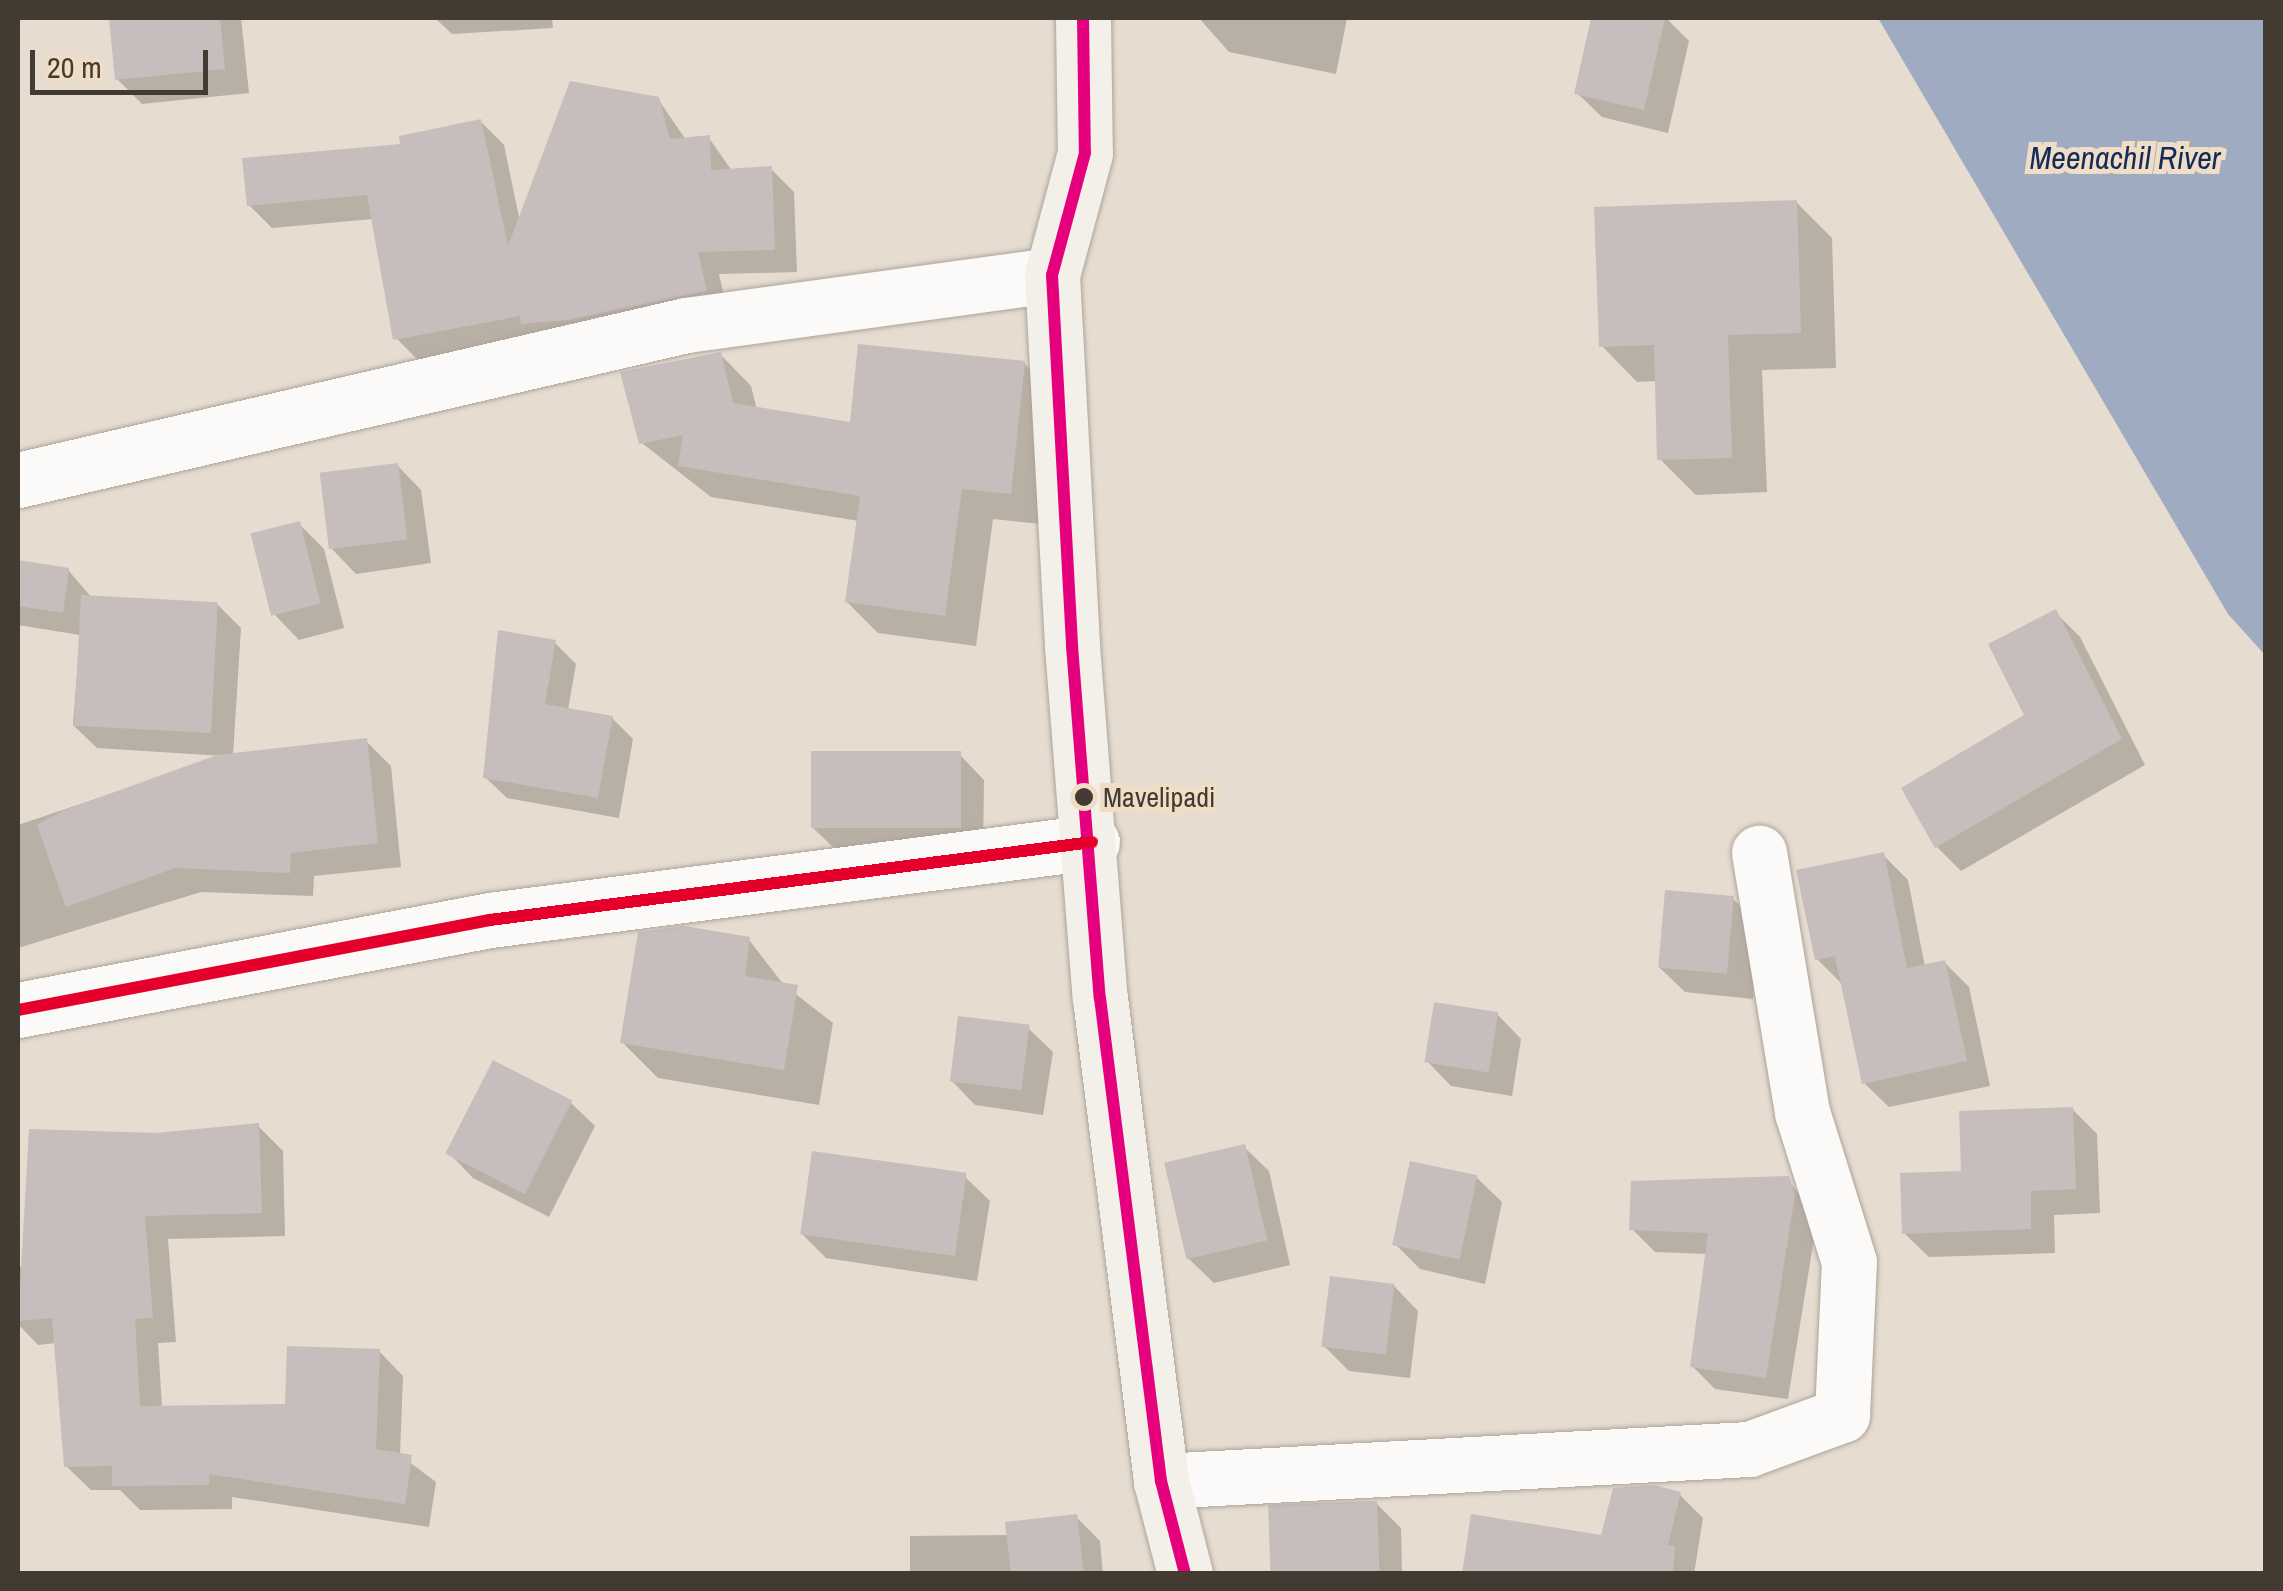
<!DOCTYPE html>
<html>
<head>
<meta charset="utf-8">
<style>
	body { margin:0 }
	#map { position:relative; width:2283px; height:1591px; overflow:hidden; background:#e6dccf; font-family:"Archivo Narrow",sans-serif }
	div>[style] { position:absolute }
	.water>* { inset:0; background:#9fabc0 }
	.shadow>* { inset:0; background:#0003 }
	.building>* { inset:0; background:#c8bdbd; transform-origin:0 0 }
	.roads { filter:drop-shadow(0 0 2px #aca49b) drop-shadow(0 0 2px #aca49b) }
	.minor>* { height:55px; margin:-27.5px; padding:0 27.5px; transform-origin:27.5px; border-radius:27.5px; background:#fbfaf8 }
	.secondary>* { height:55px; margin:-27.5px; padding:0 27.5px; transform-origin:27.5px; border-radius:27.5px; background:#f3efe9 }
	.bus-1>* { height:12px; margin:-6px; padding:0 6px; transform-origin:6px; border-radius:6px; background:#e5007d }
	.bus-2>* { height:12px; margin:-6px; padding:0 6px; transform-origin:6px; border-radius:6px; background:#e4002b }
	.dots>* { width:28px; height:28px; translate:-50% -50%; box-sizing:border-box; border:5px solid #efddc6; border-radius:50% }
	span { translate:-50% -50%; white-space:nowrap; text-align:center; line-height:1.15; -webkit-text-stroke:10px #efddc6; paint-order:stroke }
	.bus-label { font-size:28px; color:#433b32 }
	.left { translate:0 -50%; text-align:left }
	.water-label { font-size:32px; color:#122b5a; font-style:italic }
	.frame { position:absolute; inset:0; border:20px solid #433b32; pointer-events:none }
	.scale { position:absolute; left:30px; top:50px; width:178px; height:45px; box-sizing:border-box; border:5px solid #433b32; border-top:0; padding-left:12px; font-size:30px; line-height:35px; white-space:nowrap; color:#433b32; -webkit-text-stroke:8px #efddc6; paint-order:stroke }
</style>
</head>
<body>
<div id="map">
	<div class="water">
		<div style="clip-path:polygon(1878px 18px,2265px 18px,2265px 655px,2228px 614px)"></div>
	</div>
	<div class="shadow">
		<div style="clip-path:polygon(112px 18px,241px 18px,249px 93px,142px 104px,117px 79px)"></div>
		<div style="clip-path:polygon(435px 18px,552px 18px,553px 28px,452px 34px)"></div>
		<div style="clip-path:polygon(1199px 18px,1347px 18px,1336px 74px,1229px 52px)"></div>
		<div style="clip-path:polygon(1594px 18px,1666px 18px,1689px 41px,1668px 133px,1602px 117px,1577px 93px)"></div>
		<div style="clip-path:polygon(658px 99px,686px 140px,709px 138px,732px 171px,771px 169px,794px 192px,797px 272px,719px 274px,728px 313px,419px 361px,396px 338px,373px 219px,272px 228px,249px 205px,481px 122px,504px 145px,520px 222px)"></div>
		<div style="clip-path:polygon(1796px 202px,1832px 238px,1836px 368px,1762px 370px,1767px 492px,1696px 495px,1660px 459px,1657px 381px,1637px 382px,1602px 346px)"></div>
		<div style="clip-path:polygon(720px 354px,751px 386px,757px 410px,852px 425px,1024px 363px,1055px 394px,1041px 524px,993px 519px,976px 646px,878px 633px,847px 602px,859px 521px,711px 497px,642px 443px)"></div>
		<div style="clip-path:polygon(397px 465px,421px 490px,431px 563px,356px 574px,332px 549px)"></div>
		<div style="clip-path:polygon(299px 524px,324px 549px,344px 628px,299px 640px,275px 615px)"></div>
		<div style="clip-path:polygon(18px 563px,68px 570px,92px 598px,217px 604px,241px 628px,233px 756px,366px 741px,391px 766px,401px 867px,314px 876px,313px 896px,201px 892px,18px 948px,18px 825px,223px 756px,97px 748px,73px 725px,80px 635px,18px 625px)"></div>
		<div style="clip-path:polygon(2055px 612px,2080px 637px,2145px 765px,1961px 871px,1937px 847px,2028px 716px)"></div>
		<div style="clip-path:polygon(554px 642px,576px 664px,568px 710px,612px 718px,633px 739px,619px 818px,507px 798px,485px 777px)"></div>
		<div style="clip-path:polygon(960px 755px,984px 780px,983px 851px,837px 851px,812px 827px)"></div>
		<div style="clip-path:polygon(1883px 855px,1908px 880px,1925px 967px,1944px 962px,1969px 987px,1990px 1086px,1889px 1107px,1864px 1083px,1842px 984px,1817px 959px)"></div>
		<div style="clip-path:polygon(1733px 899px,1758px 923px,1753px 999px,1685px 992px,1660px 968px)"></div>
		<div style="clip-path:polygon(749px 940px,784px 985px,833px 1023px,819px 1105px,658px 1078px,622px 1042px)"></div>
		<div style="clip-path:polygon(1497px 1014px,1521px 1039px,1512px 1096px,1451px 1086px,1427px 1061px)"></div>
		<div style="clip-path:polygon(1028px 1028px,1053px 1052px,1043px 1115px,975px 1105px,951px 1080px)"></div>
		<div style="clip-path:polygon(570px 1102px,595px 1126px,549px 1217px,473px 1178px,449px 1153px)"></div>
		<div style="clip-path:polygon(2072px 1109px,2097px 1134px,2100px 1213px,2054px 1215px,2055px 1253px,1929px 1257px,1904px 1233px,1964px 1173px)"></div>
		<div style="clip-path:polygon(258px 1126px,283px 1151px,285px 1236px,168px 1239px,176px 1342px,158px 1343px,162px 1408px,287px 1407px,379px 1351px,403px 1376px,400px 1455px,436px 1482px,429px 1527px,232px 1497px,232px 1509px,140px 1510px,120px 1490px,91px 1490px,66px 1466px,56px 1343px,38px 1345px,18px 1324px,18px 1267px,29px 1266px,156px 1135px)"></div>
		<div style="clip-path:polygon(1244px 1147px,1269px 1171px,1290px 1265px,1214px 1283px,1189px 1259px)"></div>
		<div style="clip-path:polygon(965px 1177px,990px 1201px,977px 1281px,826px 1258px,802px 1234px)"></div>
		<div style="clip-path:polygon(1477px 1178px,1502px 1202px,1485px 1284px,1420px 1269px,1395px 1244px)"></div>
		<div style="clip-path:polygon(1788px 1179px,1817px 1220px,1788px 1399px,1715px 1389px,1692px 1366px,1708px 1254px,1655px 1252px,1632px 1229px)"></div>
		<div style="clip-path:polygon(1394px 1286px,1418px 1311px,1410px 1378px,1349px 1371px,1324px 1346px)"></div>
		<div style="clip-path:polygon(1680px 1495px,1703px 1518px,1694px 1574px,1464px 1574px,1603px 1537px)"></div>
		<div style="clip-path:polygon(1376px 1503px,1401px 1528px,1402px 1574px,1273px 1574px)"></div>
		<div style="clip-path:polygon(1076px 1517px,1100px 1541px,1103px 1574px,910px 1574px,910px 1536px,1009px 1535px)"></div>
	</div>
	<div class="building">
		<div style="clip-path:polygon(109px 18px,220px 18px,225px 69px,115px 80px)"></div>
		<div style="clip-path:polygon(1591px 18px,1665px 18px,1644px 110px,1574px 94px)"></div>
		<div style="clip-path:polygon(570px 81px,659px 97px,670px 139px,710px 135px,711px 170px,772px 166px,775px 250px,698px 252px,707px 291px,567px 320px,521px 324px,520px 316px,393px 340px,367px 195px,247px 206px,242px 158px,400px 144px,399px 136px,481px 119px,508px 246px)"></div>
		<div style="clip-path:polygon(1797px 200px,1801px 333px,1728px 335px,1732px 458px,1657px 460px,1654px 345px,1599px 347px,1594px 207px)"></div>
		<div style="clip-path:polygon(858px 344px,1025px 361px,1011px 494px,962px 489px,945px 616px,845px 602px,860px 496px,678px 466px,683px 435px,639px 444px,620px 372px,721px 352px,733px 403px,850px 422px)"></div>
		<div style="left:398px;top:463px;width:77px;height:79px;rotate:83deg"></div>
		<div style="left:300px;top:521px;width:85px;height:51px;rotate:76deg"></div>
		<div style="clip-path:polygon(18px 560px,69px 568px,63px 613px,18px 606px)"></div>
		<div style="left:81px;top:595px;width:137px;height:131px;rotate:3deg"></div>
		<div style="clip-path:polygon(2056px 609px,2122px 739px,1935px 848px,1901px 788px,2024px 715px,1988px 644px)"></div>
		<div style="clip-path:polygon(498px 630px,556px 640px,545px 704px,613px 716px,598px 798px,483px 778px)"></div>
		<div style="clip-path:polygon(367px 738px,378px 843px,291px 853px,290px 873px,175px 868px,66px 907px,37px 825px,62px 811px,217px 755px)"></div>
		<div style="left:811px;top:751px;width:150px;height:77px"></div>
		<div style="clip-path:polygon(1884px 852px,1907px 968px,1945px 960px,1967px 1061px,1862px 1084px,1835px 956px,1815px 960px,1796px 870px)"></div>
		<div style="left:1665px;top:890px;width:69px;height:78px;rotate:5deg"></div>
		<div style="clip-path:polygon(684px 926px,750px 937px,745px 976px,798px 985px,784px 1070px,620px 1043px,638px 932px)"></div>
		<div style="left:1434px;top:1002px;width:65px;height:61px;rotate:9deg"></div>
		<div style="left:958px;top:1016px;width:72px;height:66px;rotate:7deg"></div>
		<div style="left:493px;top:1060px;width:89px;height:105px;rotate:27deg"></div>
		<div style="clip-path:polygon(2073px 1107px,2076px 1189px,2031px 1191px,2031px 1229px,1902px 1234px,1900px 1173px,1961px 1171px,1959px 1111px)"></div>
		<div style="clip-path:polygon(259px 1123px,262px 1213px,145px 1216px,153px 1318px,135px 1319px,140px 1406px,285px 1404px,287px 1346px,380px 1349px,376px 1449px,412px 1455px,405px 1504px,209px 1474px,209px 1485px,112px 1486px,112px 1466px,64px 1467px,52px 1318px,18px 1321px,29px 1129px,156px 1133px)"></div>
		<div style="left:1245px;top:1144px;width:99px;height:83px;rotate:77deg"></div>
		<div style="left:812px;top:1151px;width:156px;height:84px;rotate:8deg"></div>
		<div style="left:1410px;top:1161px;width:69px;height:86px;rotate:12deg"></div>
		<div style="clip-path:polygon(1789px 1176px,1795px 1195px,1766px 1378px,1690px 1367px,1708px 1233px,1629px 1230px,1631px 1181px)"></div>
		<div style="left:1330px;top:1276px;width:65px;height:71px;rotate:7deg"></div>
		<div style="clip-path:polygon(1654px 1485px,1681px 1492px,1668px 1545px,1675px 1546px,1673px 1574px,1462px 1574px,1471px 1514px,1601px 1535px,1613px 1488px)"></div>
		<div style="left:1377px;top:1501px;width:73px;height:109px;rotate:88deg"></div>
		<div style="clip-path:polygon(1077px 1514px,1084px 1574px,1011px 1574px,1005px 1522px)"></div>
	</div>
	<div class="roads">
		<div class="minor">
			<div style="left:18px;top:480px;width:686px;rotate:-13.06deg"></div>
			<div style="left:686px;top:325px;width:369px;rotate:-7.8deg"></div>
			<div style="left:18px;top:1010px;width:481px;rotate:-10.8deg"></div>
			<div style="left:490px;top:920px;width:607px;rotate:-7.38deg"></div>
			<div style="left:1161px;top:1481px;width:589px;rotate:-3.12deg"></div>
			<div style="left:1749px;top:1449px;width:99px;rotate:-20.1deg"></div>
			<div style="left:1842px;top:1415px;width:153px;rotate:-87.4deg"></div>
			<div style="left:1849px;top:1262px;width:157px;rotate:-107.4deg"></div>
			<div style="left:1802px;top:1112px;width:263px;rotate:-99.4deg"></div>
		</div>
		<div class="secondary">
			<div style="left:1083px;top:18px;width:135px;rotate:89.2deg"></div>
			<div style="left:1085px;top:153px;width:126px;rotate:105.1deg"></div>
			<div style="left:1052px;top:275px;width:372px;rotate:86.9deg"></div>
			<div style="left:1072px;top:646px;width:353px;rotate:85.5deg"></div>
			<div style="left:1100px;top:998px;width:487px;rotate:82.8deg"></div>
			<div style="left:1161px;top:1481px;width:96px;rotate:75.5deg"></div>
		</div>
	</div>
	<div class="bus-1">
		<div style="left:1083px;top:18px;width:135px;rotate:89.2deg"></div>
		<div style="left:1085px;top:153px;width:126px;rotate:105.1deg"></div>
		<div style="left:1052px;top:275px;width:372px;rotate:86.9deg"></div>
		<div style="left:1072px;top:646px;width:353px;rotate:85.5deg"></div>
		<div style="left:1100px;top:998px;width:487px;rotate:82.8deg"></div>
		<div style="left:1161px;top:1481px;width:96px;rotate:75.5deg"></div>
	</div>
	<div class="bus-2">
		<div style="left:18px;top:1010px;width:481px;rotate:-10.8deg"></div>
		<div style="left:490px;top:920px;width:607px;rotate:-7.38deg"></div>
	</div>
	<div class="dots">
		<div style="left:1084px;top:797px;background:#433b32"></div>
	</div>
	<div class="bus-label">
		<span class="left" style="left:1103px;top:797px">Mavelipadi</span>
	</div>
	<div class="water-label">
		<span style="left:2125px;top:158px">Meenachil River</span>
	</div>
	<div class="frame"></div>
	<div class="scale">20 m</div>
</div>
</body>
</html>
